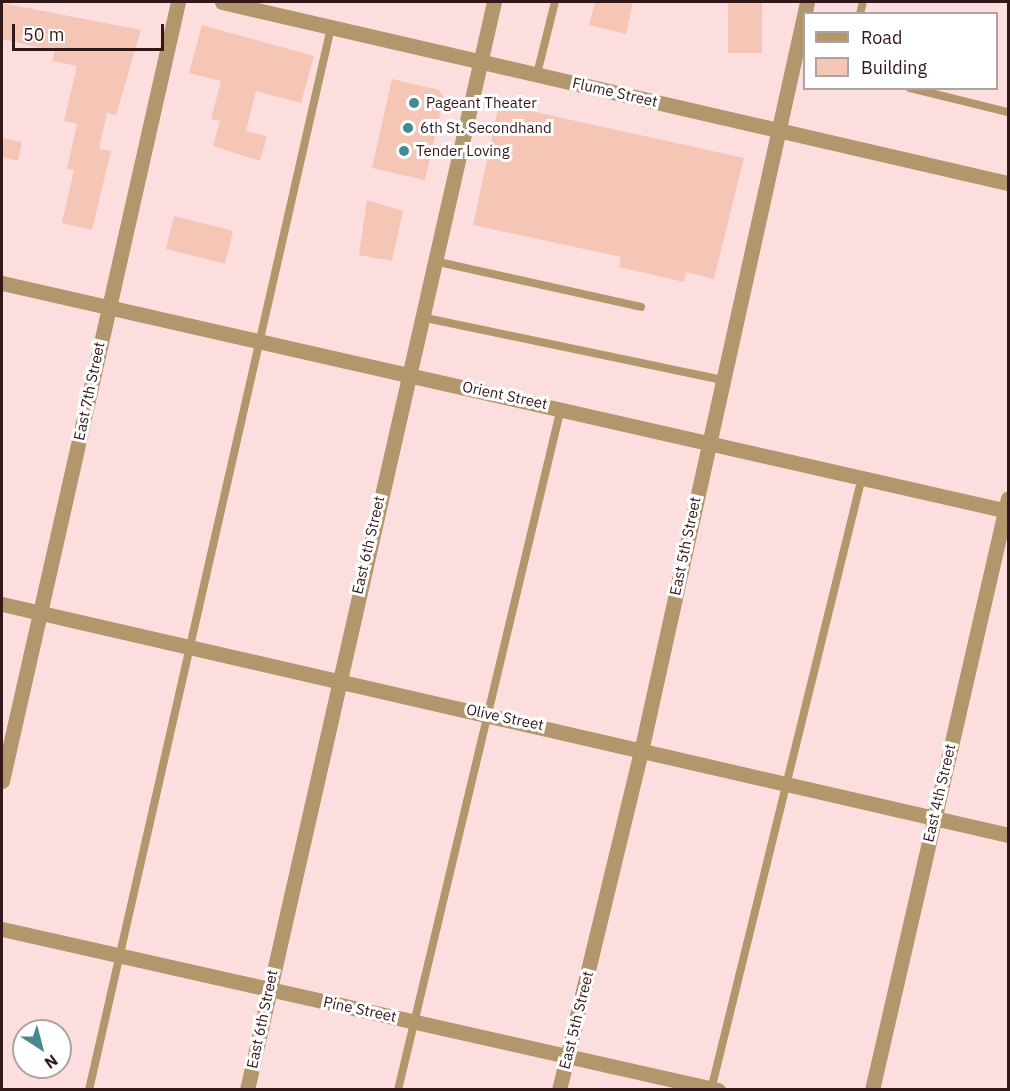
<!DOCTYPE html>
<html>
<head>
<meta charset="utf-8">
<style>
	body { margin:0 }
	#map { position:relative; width:1010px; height:1091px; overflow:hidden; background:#fddede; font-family:"IBM Plex Sans",sans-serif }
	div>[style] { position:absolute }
	.building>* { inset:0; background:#f5c5b6; transform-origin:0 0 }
	.service>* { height:8px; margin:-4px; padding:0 4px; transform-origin:4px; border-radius:4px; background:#b2966c }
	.minor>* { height:15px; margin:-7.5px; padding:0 7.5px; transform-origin:7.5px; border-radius:7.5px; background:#b2966c }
	.tertiary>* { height:15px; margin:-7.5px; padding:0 7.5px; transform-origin:7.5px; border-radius:7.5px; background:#b2966c }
	.dots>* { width:16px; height:16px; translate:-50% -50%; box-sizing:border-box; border:3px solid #fff; border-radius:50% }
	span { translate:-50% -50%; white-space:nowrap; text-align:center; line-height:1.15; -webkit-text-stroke:6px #fff; paint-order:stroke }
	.street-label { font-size:15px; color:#33181a }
	.poi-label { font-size:15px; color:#33181a }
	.left { translate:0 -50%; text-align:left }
	.frame { position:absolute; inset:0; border:3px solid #33181a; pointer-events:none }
	.legend { position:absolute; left:803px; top:12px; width:195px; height:78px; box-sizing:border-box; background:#fff; border:2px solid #ada3a3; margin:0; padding:8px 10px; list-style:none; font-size:18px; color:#33181a }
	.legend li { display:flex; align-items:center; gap:12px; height:30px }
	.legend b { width:30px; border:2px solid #ada3a3 }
	.north { position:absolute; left:12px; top:1019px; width:60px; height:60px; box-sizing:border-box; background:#fff; border:2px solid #ada3a3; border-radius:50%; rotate:144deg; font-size:16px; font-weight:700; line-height:24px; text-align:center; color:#33181a }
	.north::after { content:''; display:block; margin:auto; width:21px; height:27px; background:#438b8d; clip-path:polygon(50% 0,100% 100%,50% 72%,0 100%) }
	.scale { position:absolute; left:12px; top:24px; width:152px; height:27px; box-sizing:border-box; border:3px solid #33181a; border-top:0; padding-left:8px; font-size:18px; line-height:21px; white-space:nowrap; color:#33181a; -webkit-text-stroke:4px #fff; paint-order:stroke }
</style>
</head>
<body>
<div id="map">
	<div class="building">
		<div style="clip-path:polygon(595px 2px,633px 2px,626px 34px,589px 25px)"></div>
		<div style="left:728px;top:2px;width:34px;height:51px"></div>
		<div style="clip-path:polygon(2px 3px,141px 30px,116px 115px,107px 113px,99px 149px,111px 151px,92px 230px,62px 223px,74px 170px,67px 169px,77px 124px,64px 121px,77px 66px,52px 61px,55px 51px,2px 39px)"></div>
		<div style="clip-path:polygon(202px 25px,314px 56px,301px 103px,256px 91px,246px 131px,267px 136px,260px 161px,213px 146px,220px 121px,211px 119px,221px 81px,189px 73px)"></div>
		<div style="clip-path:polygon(392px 79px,439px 90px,444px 97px,425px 180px,372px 168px)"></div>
		<div style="clip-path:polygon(499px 104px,744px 158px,714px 279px,686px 272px,684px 282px,619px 267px,621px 257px,473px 225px)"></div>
		<div style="clip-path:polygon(2px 138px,22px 142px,18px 161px,2px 157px)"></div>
		<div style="clip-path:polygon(367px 200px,403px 211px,392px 261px,359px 255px)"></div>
		<div style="left:174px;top:216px;width:61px;height:34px;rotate:14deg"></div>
	</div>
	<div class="service">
		<div style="left:860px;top:14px;width:12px;rotate:-76deg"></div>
		<div style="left:537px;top:74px;width:74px;rotate:-76deg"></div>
		<div style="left:910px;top:88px;width:101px;rotate:13.8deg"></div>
		<div style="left:434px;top:261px;width:212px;rotate:12.5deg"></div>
		<div style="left:421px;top:317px;width:308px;rotate:11.8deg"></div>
		<div style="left:89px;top:1090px;width:1090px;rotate:-77.17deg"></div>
		<div style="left:398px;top:1090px;width:701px;rotate:-76.56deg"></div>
		<div style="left:711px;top:1090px;width:631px;rotate:-76.16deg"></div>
	</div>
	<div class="minor">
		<div style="left:222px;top:2px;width:807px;rotate:12.97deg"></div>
		<div style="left:2px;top:283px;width:1032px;rotate:12.77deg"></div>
		<div style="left:2px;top:604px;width:1032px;rotate:12.93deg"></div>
		<div style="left:2px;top:781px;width:799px;rotate:-77.27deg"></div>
		<div style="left:247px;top:1090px;width:1116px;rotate:-77.21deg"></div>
		<div style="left:559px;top:1090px;width:353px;rotate:-76.4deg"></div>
		<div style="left:642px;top:747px;width:763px;rotate:-77.51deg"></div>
	</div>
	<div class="tertiary">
		<div style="left:2px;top:929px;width:734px;rotate:12.67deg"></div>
		<div style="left:872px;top:1090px;width:607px;rotate:-77.06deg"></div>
	</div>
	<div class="dots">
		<div style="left:414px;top:103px;background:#438b8d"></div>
		<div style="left:408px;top:128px;background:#438b8d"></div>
		<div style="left:404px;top:151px;background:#438b8d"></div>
	</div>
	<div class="street-label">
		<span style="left:615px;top:92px;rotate:13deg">Flume Street</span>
		<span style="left:89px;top:391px;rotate:-78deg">East 7th Street</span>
		<span style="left:505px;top:395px;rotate:12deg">Orient Street</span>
		<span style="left:368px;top:545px;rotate:-77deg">East 6th Street</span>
		<span style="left:685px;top:546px;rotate:-78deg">East 5th Street</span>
		<span style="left:505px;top:717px;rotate:12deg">Olive Street</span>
		<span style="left:939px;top:793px;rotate:-77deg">East 4th Street</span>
		<span style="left:360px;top:1009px;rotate:12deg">Pine Street</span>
		<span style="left:262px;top:1019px;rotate:-78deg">East 6th Street</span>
		<span style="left:576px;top:1020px;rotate:-76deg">East 5th Street</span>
	</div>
	<div class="poi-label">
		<span class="left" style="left:426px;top:103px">Pageant Theater</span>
		<span class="left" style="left:420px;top:128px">6th St. Secondhand</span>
		<span class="left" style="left:416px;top:151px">Tender Loving</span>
	</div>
	<div class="frame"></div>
	<ul class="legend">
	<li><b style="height:8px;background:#b2966c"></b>Road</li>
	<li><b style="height:16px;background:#f5c5b6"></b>Building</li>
	</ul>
	<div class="north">N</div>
	<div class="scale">50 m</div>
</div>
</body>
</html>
